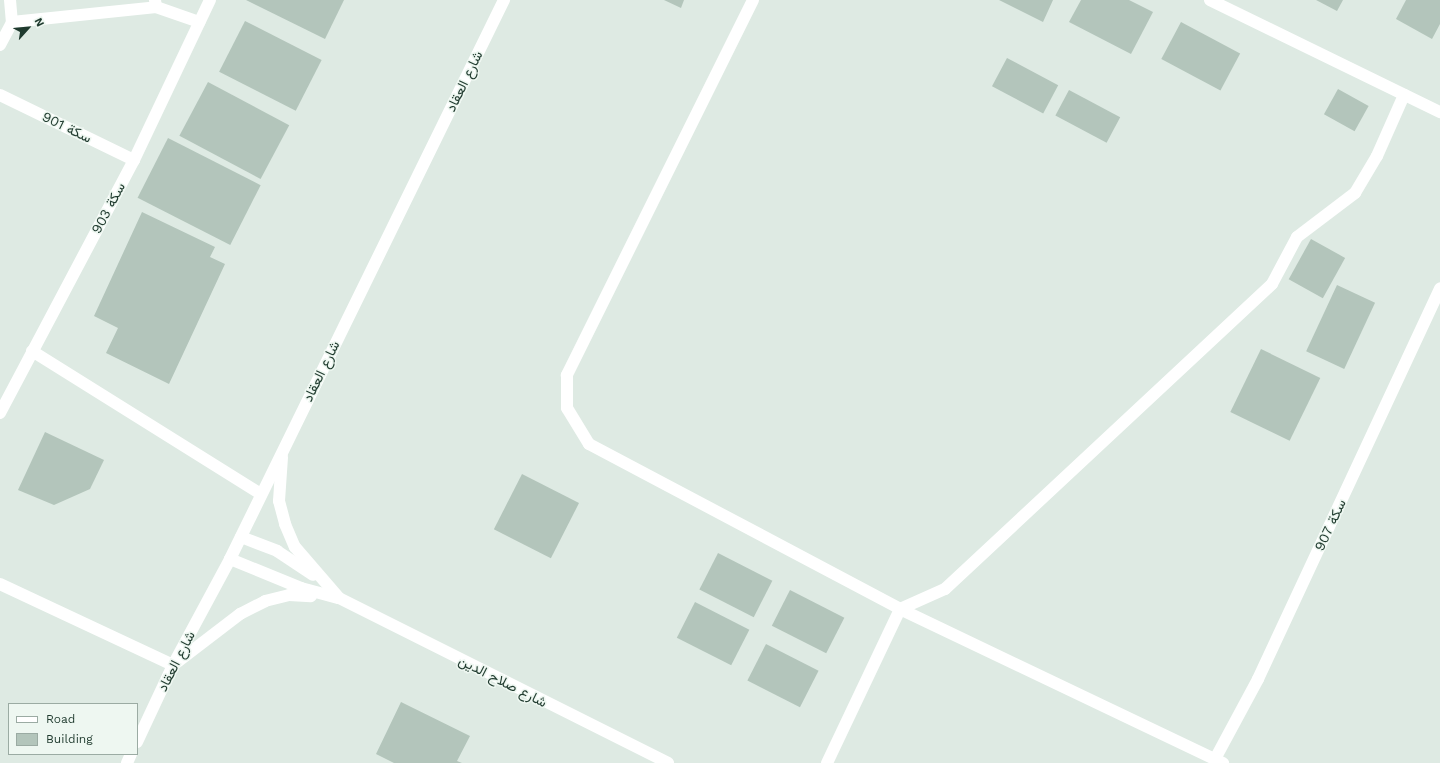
<!DOCTYPE html>
<html>
<head>
<meta charset="utf-8">
<style>
	body { margin:0 }
	#map { position:relative; width:1440px; height:763px; overflow:hidden; background:#deeae3; font-family:"Work Sans",Vazirmatn,sans-serif }
	div>[style] { position:absolute }
	.building>* { inset:0; background:#b3c5bb; transform-origin:0 0 }
	.service>* { height:12px; margin:-6px; padding:0 6px; transform-origin:6px; border-radius:6px; background:#fff }
	.minor>* { height:12px; margin:-6px; padding:0 6px; transform-origin:6px; border-radius:6px; background:#fff }
	.tertiary>* { height:12px; margin:-6px; padding:0 6px; transform-origin:6px; border-radius:6px; background:#fff }
	span { translate:-50% -50%; white-space:nowrap; text-align:center; line-height:1.15; -webkit-text-stroke:3px #eef7f1; paint-order:stroke }
	.street-label { font-size:14px; color:#1f3a2e }
	.legend { position:absolute; left:8px; top:703px; width:130px; height:52px; box-sizing:border-box; background:#eef7f1; border:1px solid #9baba3; margin:0; padding:5px 7px; list-style:none; font-size:12px; color:#1f3a2e }
	.legend li { display:flex; align-items:center; gap:8px; height:20px }
	.legend b { width:20px; border:1px solid #9baba3 }
	.north { position:absolute; left:8px; top:8px; width:40px; height:40px; -webkit-text-stroke:3px #eef7f1; paint-order:stroke; rotate:63deg; font-size:11px; font-weight:700; line-height:16px; text-align:center; color:#1f3a2e }
	.north::after { content:''; display:block; margin:auto; width:14px; height:18px; background:#1f3a2e; clip-path:polygon(50% 0,100% 100%,50% 72%,0 100%) }
</style>
</head>
<body>
<div id="map">
	<div class="building">
		<div style="clip-path:polygon(246px 0,344px 0,325px 39px)"></div>
		<div style="clip-path:polygon(664px 0,684px 0,681px 8px)"></div>
		<div style="clip-path:polygon(999px 0,1053px 0,1043px 22px)"></div>
		<div style="clip-path:polygon(1081px 0,1129px 0,1153px 12px,1131px 54px,1069px 22px)"></div>
		<div style="clip-path:polygon(1316px 0,1343px 0,1337px 11px)"></div>
		<div style="clip-path:polygon(1406px 0,1440px 0,1440px 24px,1432px 39px,1396px 19px)"></div>
		<div style="left:245px;top:21px;width:86px;height:57px;rotate:27deg"></div>
		<div style="left:1181px;top:22px;width:67px;height:42px;rotate:28deg"></div>
		<div style="left:1007px;top:58px;width:58px;height:32px;rotate:28deg"></div>
		<div style="left:208px;top:82px;width:92px;height:61px;rotate:28deg"></div>
		<div style="left:1338px;top:89px;width:35px;height:29px;rotate:29deg"></div>
		<div style="left:1069px;top:90px;width:58px;height:29px;rotate:28deg"></div>
		<div style="left:168px;top:138px;width:104px;height:67px;rotate:27deg"></div>
		<div style="clip-path:polygon(142px 212px,215px 247px,210px 257px,225px 264px,169px 384px,106px 353px,118px 328px,94px 316px)"></div>
		<div style="left:1311px;top:239px;width:39px;height:46px;rotate:29deg"></div>
		<div style="left:1337px;top:285px;width:42px;height:73px;rotate:25deg"></div>
		<div style="left:1261px;top:349px;width:66px;height:70px;rotate:26deg"></div>
		<div style="clip-path:polygon(45px 432px,104px 460px,90px 489px,54px 505px,18px 490px)"></div>
		<div style="left:522px;top:474px;width:64px;height:62px;rotate:27deg"></div>
		<div style="left:718px;top:553px;width:61px;height:41px;rotate:27deg"></div>
		<div style="left:790px;top:590px;width:61px;height:40px;rotate:27deg"></div>
		<div style="left:695px;top:602px;width:61px;height:40px;rotate:27deg"></div>
		<div style="left:766px;top:644px;width:59px;height:41px;rotate:27deg"></div>
		<div style="clip-path:polygon(401px 702px,470px 736px,457px 761px,462px 763px,394px 763px,376px 754px)"></div>
	</div>
	<div class="service">
		<div style="left:10px;top:0;width:22px;rotate:85deg"></div>
		<div style="left:12px;top:22px;width:145px;rotate:-5.9deg"></div>
		<div style="left:155px;top:0;width:7px;rotate:82deg"></div>
		<div style="left:156px;top:7px;width:46px;rotate:19.2deg"></div>
		<div style="left:0;top:45px;width:26px;rotate:-62deg"></div>
	</div>
	<div class="minor">
		<div style="left:753px;top:0;width:419px;rotate:116.4deg"></div>
		<div style="left:567px;top:375px;width:33px;rotate:90deg"></div>
		<div style="left:567px;top:408px;width:42px;rotate:58.6deg"></div>
		<div style="left:589px;top:444px;width:352px;rotate:27.9deg"></div>
		<div style="left:900px;top:609px;width:358px;rotate:25.5deg"></div>
		<div style="left:1210px;top:0;width:256px;rotate:26deg"></div>
		<div style="left:0;top:95px;width:149px;rotate:25.9deg"></div>
		<div style="left:32px;top:351px;width:270px;rotate:32deg"></div>
		<div style="left:0;top:413px;width:286px;rotate:-62.1deg"></div>
		<div style="left:134px;top:160px;width:177px;rotate:-64.6deg"></div>
		<div style="left:0;top:584px;width:191px;rotate:25.1deg"></div>
		<div style="left:1215px;top:759px;width:91px;rotate:-61.7deg"></div>
		<div style="left:1258px;top:679px;width:431px;rotate:-65deg"></div>
		<div style="left:827px;top:763px;width:170px;rotate:-64.6deg"></div>
		<div style="left:900px;top:609px;width:49px;rotate:-24deg"></div>
		<div style="left:945px;top:589px;width:447px;rotate:-43deg"></div>
		<div style="left:1272px;top:284px;width:53px;rotate:-62deg"></div>
		<div style="left:1297px;top:237px;width:73px;rotate:-37.2deg"></div>
		<div style="left:1355px;top:193px;width:43px;rotate:-59.3deg"></div>
		<div style="left:1377px;top:156px;width:67px;rotate:-66.1deg"></div>
	</div>
	<div class="tertiary">
		<div style="left:282px;top:457px;width:44px;rotate:93.9deg"></div>
		<div style="left:279px;top:501px;width:24px;rotate:75deg"></div>
		<div style="left:285px;top:524px;width:25px;rotate:67deg"></div>
		<div style="left:295px;top:547px;width:67px;rotate:49.2deg"></div>
		<div style="left:241px;top:537px;width:39px;rotate:21deg"></div>
		<div style="left:277px;top:551px;width:43px;rotate:33.7deg"></div>
		<div style="left:230px;top:559px;width:77px;rotate:22.2deg"></div>
		<div style="left:301px;top:588px;width:39px;rotate:15deg"></div>
		<div style="left:339px;top:598px;width:368px;rotate:26.6deg"></div>
		<div style="left:176px;top:663px;width:81px;rotate:-37.4deg"></div>
		<div style="left:240px;top:614px;width:28px;rotate:-27deg"></div>
		<div style="left:265px;top:601px;width:25px;rotate:-14deg"></div>
		<div style="left:289px;top:595px;width:22px;rotate:3deg"></div>
		<div style="left:137px;top:742px;width:85px;rotate:-64.9deg"></div>
		<div style="left:173px;top:665px;width:120px;rotate:-61.7deg"></div>
		<div style="left:230px;top:559px;width:623px;rotate:-63.89deg"></div>
		<div style="left:127px;top:763px;width:10px;rotate:-66deg"></div>
	</div>
	<div class="street-label">
		<span style="left:464px;top:81px;rotate:-64deg">شارع العقاد</span>
		<span style="left:67px;top:127px;rotate:26deg">سكة 901</span>
		<span style="left:108px;top:208px;rotate:-62deg">سكة 903</span>
		<span style="left:321px;top:371px;rotate:-64deg">شارع العقاد</span>
		<span style="left:1330px;top:525px;rotate:-65deg">سكة 907</span>
		<span style="left:176px;top:661px;rotate:-63deg">شارع العقاد</span>
		<span style="left:503px;top:681px;rotate:27deg">شارع صلاح الدين</span>
	</div>
	<ul class="legend">
	<li><b style="height:5px;background:#fff"></b>Road</li>
	<li><b style="height:11px;background:#b3c5bb"></b>Building</li>
	</ul>
	<div class="north">N</div>
</div>
</body>
</html>
